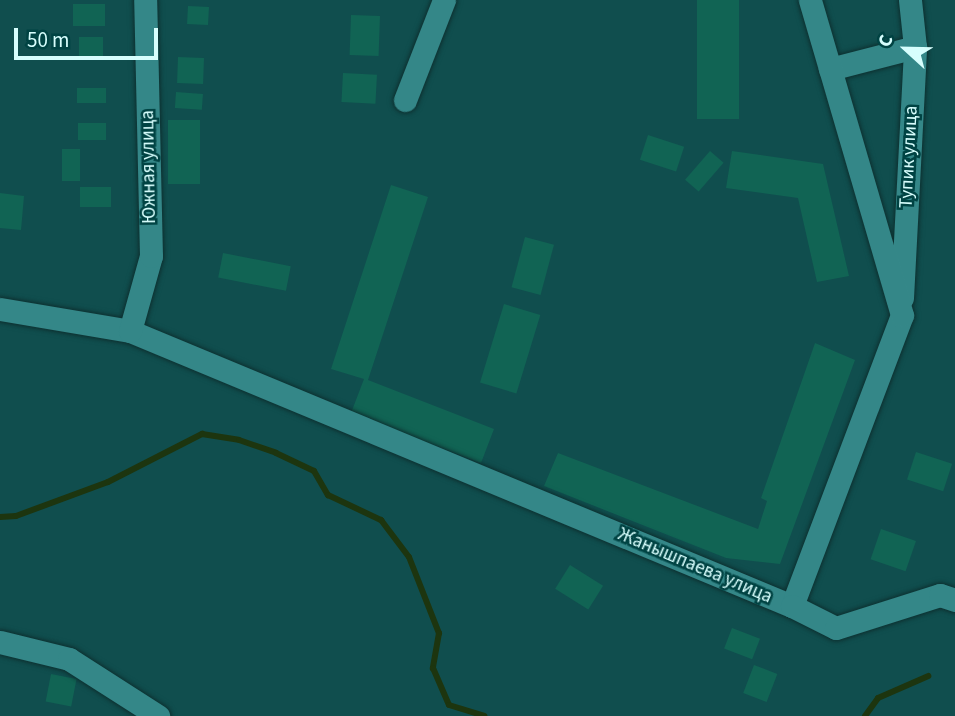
<!DOCTYPE html>
<html>
<head>
<meta charset="utf-8">
<style>
	body { margin:0 }
	#map { position:relative; width:955px; height:716px; overflow:hidden; background:#104e4e; font-family:"Source Sans 3",sans-serif }
	div>[style] { position:absolute }
	.stream>* { height:6px; margin:-3px; padding:0 3px; transform-origin:3px; border-radius:3px; background:#1d350f }
	.building>* { inset:0; background:#116454; transform-origin:0 0 }
	.roads { filter:drop-shadow(0 0 2px #0d3030) drop-shadow(0 0 2px #0d3030) }
	.minor>* { height:23px; margin:-11.5px; padding:0 11.5px; transform-origin:11.5px; border-radius:11.5px; background:#348788 }
	span { translate:-50% -50%; white-space:nowrap; text-align:center; line-height:1.15; -webkit-text-stroke:5px #004343; paint-order:stroke }
	.street-label { font-size:19px; color:#d7fefd }
	.north { position:absolute; left:871px; top:14px; width:70px; height:70px; -webkit-text-stroke:5px #004343; paint-order:stroke; rotate:292deg; font-size:19px; font-weight:700; line-height:28px; text-align:center; color:#d7fefd }
	.north::after { content:''; display:block; margin:auto; width:24px; height:32px; background:#d7fefd; clip-path:polygon(50% 0,100% 100%,50% 72%,0 100%) }
	.scale { position:absolute; left:14px; top:28px; width:144px; height:32px; box-sizing:border-box; border:4px solid #d7fefd; border-top:0; padding-left:9px; font-size:21px; line-height:24px; white-space:nowrap; color:#d7fefd; -webkit-text-stroke:5px #004343; paint-order:stroke }
</style>
</head>
<body>
<div id="map">
	<div class="stream">
		<div style="left:0;top:517px;width:16px;rotate:-4deg"></div>
		<div style="left:16px;top:516px;width:98px;rotate:-20.3deg"></div>
		<div style="left:108px;top:482px;width:106px;rotate:-27.1deg"></div>
		<div style="left:202px;top:434px;width:37px;rotate:9deg"></div>
		<div style="left:239px;top:440px;width:39px;rotate:19deg"></div>
		<div style="left:276px;top:453px;width:42px;rotate:25.3deg"></div>
		<div style="left:314px;top:471px;width:28px;rotate:60deg"></div>
		<div style="left:328px;top:495px;width:59px;rotate:25.3deg"></div>
		<div style="left:381px;top:520px;width:46px;rotate:52.9deg"></div>
		<div style="left:409px;top:557px;width:82px;rotate:68.5deg"></div>
		<div style="left:439px;top:633px;width:36px;rotate:100deg"></div>
		<div style="left:433px;top:668px;width:40px;rotate:66.6deg"></div>
		<div style="left:449px;top:705px;width:37px;rotate:17deg"></div>
		<div style="left:865px;top:716px;width:22px;rotate:-54deg"></div>
		<div style="left:878px;top:698px;width:55px;rotate:-23.7deg"></div>
	</div>
	<div class="building">
		<div style="left:697px;top:0;width:42px;height:119px"></div>
		<div style="left:73px;top:4px;width:32px;height:22px"></div>
		<div style="left:188px;top:6px;width:21px;height:18px;rotate:3deg"></div>
		<div style="left:351px;top:15px;width:29px;height:40px;rotate:2deg"></div>
		<div style="left:79px;top:37px;width:24px;height:23px"></div>
		<div style="left:178px;top:57px;width:26px;height:26px;rotate:2deg"></div>
		<div style="left:343px;top:73px;width:34px;height:29px;rotate:3deg"></div>
		<div style="left:77px;top:88px;width:29px;height:15px"></div>
		<div style="left:176px;top:92px;width:27px;height:16px;rotate:4deg"></div>
		<div style="left:168px;top:120px;width:32px;height:64px"></div>
		<div style="left:78px;top:123px;width:28px;height:17px"></div>
		<div style="left:648px;top:135px;width:38px;height:26px;rotate:18deg"></div>
		<div style="left:80px;top:149px;width:32px;height:18px;rotate:90deg"></div>
		<div style="left:710px;top:151px;width:18px;height:38px;rotate:41deg"></div>
		<div style="clip-path:polygon(732px 151px,823px 164px,849px 276px,817px 282px,798px 198px,726px 188px)"></div>
		<div style="clip-path:polygon(391px 185px,428px 197px,368px 380px,494px 429px,481px 463px,351px 413px,364px 379px,331px 369px)"></div>
		<div style="left:80px;top:187px;width:31px;height:20px"></div>
		<div style="clip-path:polygon(0 193px,24px 196px,21px 230px,0 228px)"></div>
		<div style="left:525px;top:237px;width:30px;height:52px;rotate:15deg"></div>
		<div style="left:223px;top:253px;width:69px;height:25px;rotate:11deg"></div>
		<div style="left:504px;top:304px;width:38px;height:82px;rotate:17deg"></div>
		<div style="clip-path:polygon(815px 343px,855px 360px,780px 564px,726px 558px,544px 486px,558px 453px,758px 529px,767px 501px,761px 498px)"></div>
		<div style="left:916px;top:452px;width:38px;height:29px;rotate:18deg"></div>
		<div style="left:881px;top:529px;width:37px;height:32px;rotate:19deg"></div>
		<div style="left:570px;top:565px;width:39px;height:28px;rotate:32deg"></div>
		<div style="left:732px;top:628px;width:30px;height:22px;rotate:21deg"></div>
		<div style="left:754px;top:665px;width:25px;height:30px;rotate:21deg"></div>
		<div style="left:51px;top:674px;width:26px;height:28px;rotate:11deg"></div>
	</div>
	<div class="roads">
		<div class="minor">
			<div style="left:830px;top:69px;width:88px;rotate:-14.5deg"></div>
			<div style="left:405px;top:100px;width:107px;rotate:-68.7deg"></div>
			<div style="left:902px;top:298px;width:251px;rotate:-87deg"></div>
			<div style="left:915px;top:47px;width:47px;rotate:-96.1deg"></div>
			<div style="left:0;top:309px;width:132px;rotate:9.6deg"></div>
			<div style="left:130px;top:331px;width:717px;rotate:22.56deg"></div>
			<div style="left:792px;top:606px;width:311px;rotate:-69.3deg"></div>
			<div style="left:902px;top:315px;width:328px;rotate:-106.3deg"></div>
			<div style="left:130px;top:331px;width:78px;rotate:-74.4deg"></div>
			<div style="left:151px;top:256px;width:256px;rotate:-91.3deg"></div>
			<div style="left:792px;top:606px;width:49px;rotate:26.6deg"></div>
			<div style="left:836px;top:628px;width:109px;rotate:-17.6deg"></div>
			<div style="left:940px;top:595px;width:16px;rotate:18deg"></div>
			<div style="left:0;top:642px;width:71px;rotate:13.8deg"></div>
			<div style="left:69px;top:659px;width:106px;rotate:32.6deg"></div>
		</div>
	</div>
	<div class="street-label">
		<span style="left:909px;top:157px;rotate:-87deg">Тупик улица</span>
		<span style="left:149px;top:167px;rotate:-91deg">Южная улица</span>
		<span style="left:695px;top:566px;rotate:23deg">Жанышпаева улица</span>
	</div>
	<div class="north">С</div>
	<div class="scale">50 m</div>
</div>
</body>
</html>
